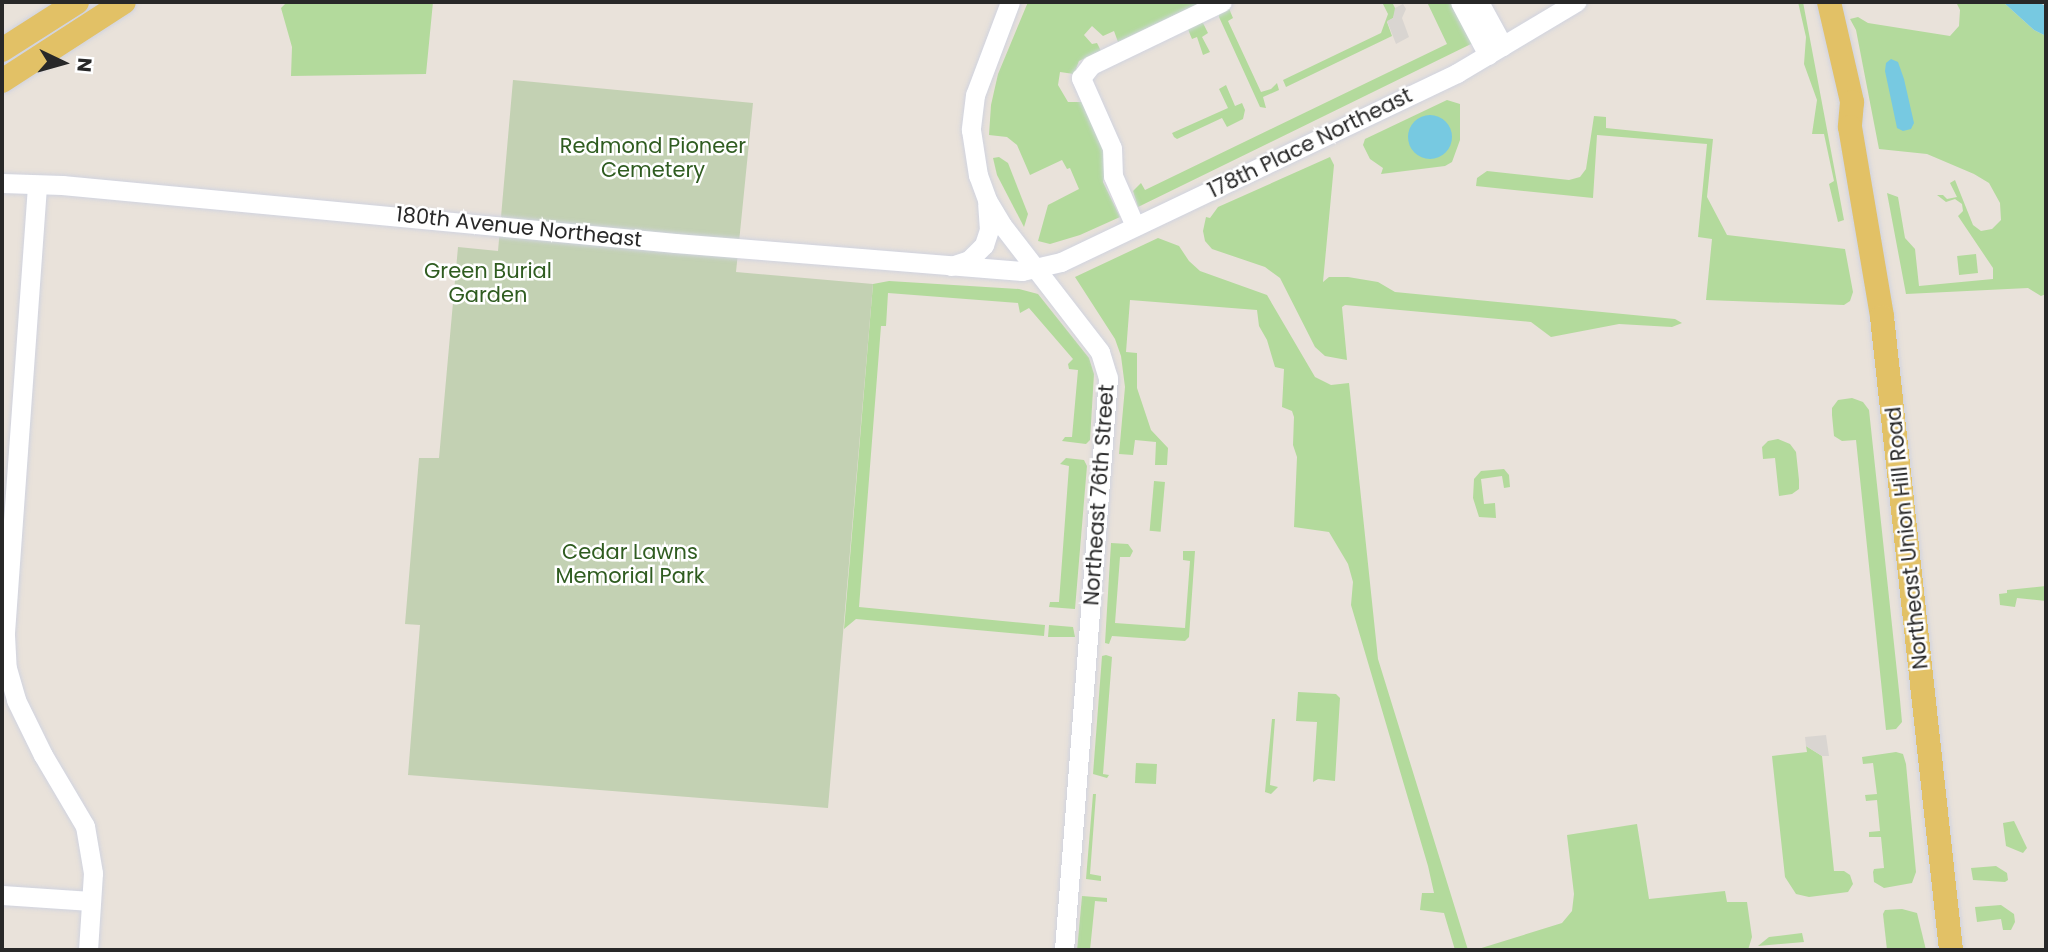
<!DOCTYPE html>
<html>
<head>
<meta charset="utf-8">
<style>
	body { margin:0 }
	#map { position:relative; width:2048px; height:952px; overflow:hidden; background:#e9e2da; font-family:Poppins,sans-serif }
	div>[style] { position:absolute }
	.green>* { inset:0; background:#b3da9c; transform-origin:0 0 }
	.cemetery>* { inset:0; background:#c3d1b3 }
	.plaza>* { inset:0; background:#d9d5d1 }
	.water>* { inset:0; background:#77c9e1 }
	.round { border-radius:50% }
	.roads { filter:drop-shadow(0 0 2px #d0d3df) drop-shadow(0 0 2px #d0d3df) }
	.minor>* { height:19px; margin:-9.5px; padding:0 9.5px; transform-origin:9.5px; border-radius:9.5px; background:#fff }
	.major>* { height:24px; margin:-12px; padding:0 12px; transform-origin:12px; border-radius:12px; background:#e2c166 }
	span { translate:-50% -50%; white-space:nowrap; text-align:center; line-height:1.15; -webkit-text-stroke:5px #fff; paint-order:stroke }
	.street-label { font-size:21px; color:#282828 }
	.park-label { font-size:21px; color:#2f5c20 }
	.frame { position:absolute; inset:0; border:4px solid #282828; pointer-events:none }
	.north { position:absolute; left:28px; top:28px; width:70px; height:70px; -webkit-text-stroke:5px #fff; paint-order:stroke; rotate:95deg; font-size:19px; font-weight:700; line-height:28px; text-align:center; color:#282828 }
	.north::after { content:''; display:block; margin:auto; width:24px; height:32px; background:#282828; clip-path:polygon(50% 0,100% 100%,50% 72%,0 100%) }
</style>
</head>
<body>
<div id="map">
	<div class="green">
		<div style="clip-path:polygon(287px 2px,433px 2px,426px 74px,291px 76px,292px 47px,281px 8px)"></div>
		<div style="clip-path:polygon(1028px 2px,1202px 2px,1118px 42px,1114px 31px,1103px 36px,1092px 26px,1084px 35px,1092px 44px,1097px 43px,1101px 51px,1079px 61px,1074px 74px,1060px 72px,1058px 85px,1068px 102px,1082px 102px,1108px 153px,1103px 182px,1120px 217px,1080px 235px,1050px 244px,1038px 241px,1048px 205px,1079px 189px,1070px 168px,1067px 169px,1062px 160px,1030px 175px,1017px 145px,1007px 137px,989px 135px,991px 105px,998px 74px)"></div>
		<div style="clip-path:polygon(1382px 2px,1392px 2px,1396px 10px,1393px 18px,1387px 22px,1392px 36px,1286px 87px,1283px 80px,1381px 33px,1388px 14px)"></div>
		<div style="clip-path:polygon(1427px 2px,1453px 2px,1473px 43px,1138px 207px,1133px 191px,1141px 183px,1145px 190px,1447px 44px)"></div>
		<div style="clip-path:polygon(1798px 2px,1803px 2px,1844px 220px,1838px 222px,1829px 184px,1834px 181px,1824px 134px,1812px 134px,1817px 100px,1804px 64px,1806px 37px)"></div>
		<div style="clip-path:polygon(1956px 2px,2003px 2px,2034px 30px,2046px 36px,2046px 294px,2041px 296px,2028px 288px,1906px 294px,1887px 193px,1898px 197px,1905px 238px,1915px 249px,1919px 286px,1993px 279px,1993px 268px,1958px 216px,1963px 211px,1962px 204px,1955px 199px,1946px 202px,1937px 195px,1943px 195px,1947px 199px,1957px 197px,1950px 183px,1955px 180px,1973px 225px,1981px 231px,1992px 229px,2001px 220px,2000px 203px,1989px 183px,1974px 174px,1927px 154px,1879px 149px,1856px 30px,1850px 19px,1858px 17px,1868px 23px,1950px 36px,1959px 26px,1960px 10px)"></div>
		<div style="clip-path:polygon(1228px 6px,1233px 18px,1228px 21px,1261px 92px,1271px 89px,1277px 83px,1279px 90px,1263px 97px,1266px 108px,1260px 107px,1219px 17px,1219px 12px)"></div>
		<div style="clip-path:polygon(1202px 21px,1208px 33px,1202px 37px,1210px 52px,1203px 55px,1197px 37px,1192px 39px,1187px 27px)"></div>
		<div style="clip-path:polygon(1226px 85px,1235px 106px,1242px 103px,1245px 110px,1243px 119px,1227px 127px,1222px 118px,1177px 139px,1174px 137px,1172px 133px,1228px 108px,1219px 89px)"></div>
		<div style="clip-path:polygon(1447px 100px,1460px 104px,1460px 140px,1452px 162px,1445px 166px,1381px 174px,1383px 168px,1370px 159px,1363px 145px,1365px 139px)"></div>
		<div style="clip-path:polygon(1594px 116px,1606px 117px,1606px 128px,1713px 139px,1707px 197px,1727px 235px,1845px 249px,1853px 292px,1850px 301px,1844px 305px,1706px 300px,1712px 239px,1698px 237px,1707px 144px,1597px 135px,1593px 198px,1476px 186px,1477px 178px,1487px 171px,1569px 180px,1580px 177px,1586px 169px)"></div>
		<div style="clip-path:polygon(999px 157px,1008px 163px,1028px 214px,1024px 227px,997px 175px,993px 158px)"></div>
		<div style="clip-path:polygon(1330px 157px,1334px 165px,1323px 282px,1329px 277px,1348px 277px,1378px 282px,1395px 292px,1675px 319px,1682px 323px,1672px 327px,1619px 324px,1551px 337px,1531px 322px,1345px 305px,1342px 307px,1347px 360px,1325px 356px,1315px 347px,1280px 278px,1265px 267px,1212px 249px,1205px 241px,1203px 231px,1206px 217px,1210px 218px,1218px 207px)"></div>
		<div style="clip-path:polygon(1158px 238px,1179px 246px,1189px 261px,1200px 271px,1267px 295px,1315px 377px,1331px 385px,1349px 383px,1378px 659px,1468px 950px,1455px 950px,1444px 913px,1420px 910px,1422px 893px,1434px 893px,1428px 866px,1351px 605px,1353px 582px,1348px 564px,1329px 532px,1294px 527px,1297px 457px,1293px 445px,1294px 417px,1292px 411px,1282px 407px,1284px 369px,1275px 367px,1267px 340px,1259px 326px,1257px 310px,1130px 300px,1126px 352px,1137px 353px,1137px 388px,1151px 430px,1168px 448px,1167px 465px,1155px 465px,1156px 442px,1135px 440px,1133px 455px,1119px 454px,1125px 387px,1121px 356px,1115px 339px,1075px 277px)"></div>
		<div style="left:1976px;top:254px;width:19px;height:19px;rotate:84deg"></div>
		<div style="clip-path:polygon(889px 281px,1019px 289px,1038px 294px,1089px 358px,1094px 374px,1090px 440px,1086px 444px,1062px 441px,1065px 437px,1072px 437px,1078px 370px,1069px 369px,1068px 364px,1073px 359px,1029px 308px,1020px 313px,1018px 303px,888px 293px,886px 326px,881px 326px,859px 607px,1045px 625px,1044px 636px,856px 619px,844px 629px,873px 284px)"></div>
		<div style="clip-path:polygon(1852px 398px,1863px 402px,1869px 410px,1900px 700px,1902px 722px,1896px 729px,1886px 730px,1856px 440px,1842px 441px,1834px 436px,1832px 415px,1832px 408px,1838px 400px)"></div>
		<div style="clip-path:polygon(1778px 439px,1790px 444px,1796px 452px,1799px 480px,1799px 489px,1792px 494px,1779px 496px,1775px 458px,1763px 459px,1762px 447px,1768px 441px)"></div>
		<div style="clip-path:polygon(1066px 458px,1084px 460px,1087px 466px,1075px 609px,1049px 607px,1050px 602px,1059px 602px,1069px 466px,1060px 464px)"></div>
		<div style="clip-path:polygon(1504px 469px,1509px 475px,1510px 487px,1504px 488px,1502px 476px,1481px 479px,1484px 504px,1495px 503px,1496px 518px,1479px 517px,1473px 498px,1474px 479px,1481px 471px)"></div>
		<div style="left:1154px;top:481px;width:11px;height:50px;rotate:5deg"></div>
		<div style="clip-path:polygon(1111px 543px,1128px 544px,1133px 551px,1130px 557px,1120px 557px,1115px 623px,1185px 628px,1190px 561px,1183px 560px,1183px 551px,1195px 551px,1189px 637px,1185px 641px,1112px 636px,1109px 644px,1105px 643px)"></div>
		<div style="clip-path:polygon(2046px 586px,2046px 601px,2017px 598px,2015px 607px,2000px 605px,1999px 594px,2007px 593px,2007px 590px)"></div>
		<div style="clip-path:polygon(1049px 625px,1073px 627px,1075px 637px,1048px 637px)"></div>
		<div style="clip-path:polygon(1106px 655px,1112px 657px,1103px 774px,1109px 775px,1107px 778px,1093px 774px,1102px 656px)"></div>
		<div style="clip-path:polygon(1298px 692px,1336px 694px,1340px 698px,1335px 781px,1318px 779px,1313px 782px,1317px 722px,1296px 721px)"></div>
		<div style="clip-path:polygon(1272px 719px,1275px 719px,1270px 785px,1278px 787px,1271px 794px,1265px 792px)"></div>
		<div style="clip-path:polygon(1806px 746px,1822px 756px,1834px 871px,1844px 871px,1850px 875px,1853px 884px,1848px 892px,1809px 897px,1796px 894px,1785px 877px,1772px 756px,1807px 752px)"></div>
		<div style="clip-path:polygon(1896px 752px,1903px 754px,1906px 764px,1916px 872px,1912px 883px,1884px 888px,1874px 882px,1873px 872px,1874px 869px,1884px 868px,1881px 837px,1869px 837px,1869px 832px,1880px 831px,1877px 800px,1866px 801px,1865px 795px,1877px 794px,1873px 763px,1863px 764px,1862px 757px)"></div>
		<div style="left:1136px;top:763px;width:21px;height:20px;rotate:3deg"></div>
		<div style="clip-path:polygon(1093px 794px,1096px 794px,1090px 874px,1101px 876px,1101px 881px,1086px 879px)"></div>
		<div style="clip-path:polygon(2014px 821px,2027px 848px,2023px 853px,2006px 846px,2003px 823px)"></div>
		<div style="clip-path:polygon(1637px 824px,1649px 899px,1725px 891px,1727px 902px,1747px 902px,1752px 937px,1748px 950px,1475px 950px,1562px 923px,1572px 911px,1574px 894px,1567px 835px)"></div>
		<div style="clip-path:polygon(1996px 866px,2007px 873px,2008px 880px,2005px 882px,1973px 880px,1971px 868px)"></div>
		<div style="clip-path:polygon(1082px 896px,1107px 898px,1107px 902px,1095px 901px,1090px 950px,1077px 950px)"></div>
		<div style="clip-path:polygon(2001px 905px,2014px 914px,2015px 922px,2011px 930px,2003px 930px,2001px 919px,1977px 922px,1975px 907px)"></div>
		<div style="clip-path:polygon(1902px 909px,1917px 913px,1926px 950px,1887px 950px,1883px 914px,1885px 910px)"></div>
		<div style="clip-path:polygon(1802px 933px,1804px 942px,1758px 946px,1769px 937px)"></div>
	</div>
	<div class="cemetery">
		<div style="clip-path:polygon(513px 80px,753px 103px,736px 272px,873px 284px,828px 808px,408px 775px,420px 625px,405px 624px,419px 458px,439px 458px,458px 247px,498px 251px)"></div>
	</div>
	<div class="plaza">
		<div style="clip-path:polygon(1403px 4px,1406px 9px,1402px 18px,1409px 37px,1396px 44px,1387px 21px,1393px 18px,1395px 8px)"></div>
		<div style="clip-path:polygon(1826px 735px,1829px 756px,1822px 756px,1806px 746px,1805px 737px)"></div>
	</div>
	<div class="water">
		<div style="clip-path:polygon(2003px 2px,2037px 2px,2046px 6px,2046px 36px,2034px 30px)"></div>
		<div style="clip-path:polygon(1891px 59px,1898px 62px,1904px 79px,1914px 123px,1911px 129px,1903px 131px,1897px 128px,1885px 71px,1886px 63px)"></div>
		<div class="round" style="left:1408px;top:115px;width:44px;height:44px"></div>
	</div>
	<div class="roads">
		<div class="minor">
			<div style="left:1010px;top:2px;width:99px;rotate:110.6deg"></div>
			<div style="left:975px;top:95px;width:35px;rotate:97deg"></div>
			<div style="left:971px;top:130px;width:46px;rotate:81.2deg"></div>
			<div style="left:978px;top:175px;width:27px;rotate:70deg"></div>
			<div style="left:987px;top:200px;width:29px;rotate:59deg"></div>
			<div style="left:1002px;top:225px;width:160px;rotate:52.3deg"></div>
			<div style="left:1100px;top:352px;width:27px;rotate:73deg"></div>
			<div style="left:1108px;top:378px;width:574px;rotate:94.4deg"></div>
			<div style="left:1460px;top:2px;width:60px;rotate:62.2deg"></div>
			<div style="left:1479px;top:2px;width:50px;rotate:61.4deg"></div>
			<div style="left:2px;top:183px;width:60px;rotate:1.9deg"></div>
			<div style="left:62px;top:185px;width:616px;rotate:5.41deg"></div>
			<div style="left:675px;top:243px;width:348px;rotate:4.6deg"></div>
			<div style="left:1022px;top:271px;width:40px;rotate:-13deg"></div>
			<div style="left:1061px;top:262px;width:439px;rotate:-25.5deg"></div>
			<div style="left:1457px;top:73px;width:139px;rotate:-30.8deg"></div>
			<div style="left:37px;top:186px;width:450px;rotate:94.1deg"></div>
			<div style="left:5px;top:635px;width:33px;rotate:87deg"></div>
			<div style="left:7px;top:668px;width:33px;rotate:74deg"></div>
			<div style="left:16px;top:700px;width:61px;rotate:63.9deg"></div>
			<div style="left:43px;top:755px;width:82px;rotate:59.4deg"></div>
			<div style="left:85px;top:826px;width:48px;rotate:80.3deg"></div>
			<div style="left:93px;top:873px;width:77px;rotate:93.7deg"></div>
			<div style="left:1135px;top:226px;width:55px;rotate:-113.7deg"></div>
			<div style="left:1113px;top:176px;width:28px;rotate:-92deg"></div>
			<div style="left:1112px;top:148px;width:77px;rotate:-113.9deg"></div>
			<div style="left:1081px;top:78px;width:16px;rotate:-52deg"></div>
			<div style="left:1091px;top:65px;width:145px;rotate:-25.7deg"></div>
			<div style="left:951px;top:266px;width:19px;rotate:-18deg"></div>
			<div style="left:969px;top:260px;width:21px;rotate:-45deg"></div>
			<div style="left:984px;top:245px;width:16px;rotate:-72deg"></div>
			<div style="left:989px;top:230px;width:26px;rotate:-94deg"></div>
			<div style="left:2px;top:895px;width:89px;rotate:3.9deg"></div>
		</div>
		<div class="major">
			<div style="left:1829px;top:2px;width:103px;rotate:77deg"></div>
			<div style="left:1852px;top:102px;width:25px;rotate:95deg"></div>
			<div style="left:1850px;top:127px;width:193px;rotate:80.4deg"></div>
			<div style="left:1882px;top:317px;width:637px;rotate:83.78deg"></div>
			<div style="left:2px;top:50px;width:89px;rotate:-32.6deg"></div>
			<div style="left:2px;top:81px;width:145px;rotate:-32.9deg"></div>
		</div>
	</div>
	<div class="street-label">
		<span style="left:1310px;top:143px;rotate:-26deg">178th Place Northeast</span>
		<span style="left:519px;top:227px;rotate:6deg">180th Avenue Northeast</span>
		<span style="left:1099px;top:495px;rotate:-86deg">Northeast 76th Street</span>
		<span style="left:1907px;top:538px;rotate:-96deg">Northeast Union Hill Road</span>
	</div>
	<div class="park-label">
		<span style="left:653px;top:158px">Redmond Pioneer<br>Cemetery</span>
		<span style="left:488px;top:283px">Green Burial<br>Garden</span>
		<span style="left:630px;top:564px">Cedar Lawns<br>Memorial Park</span>
	</div>
	<div class="frame"></div>
	<div class="north">N</div>
</div>
</body>
</html>
